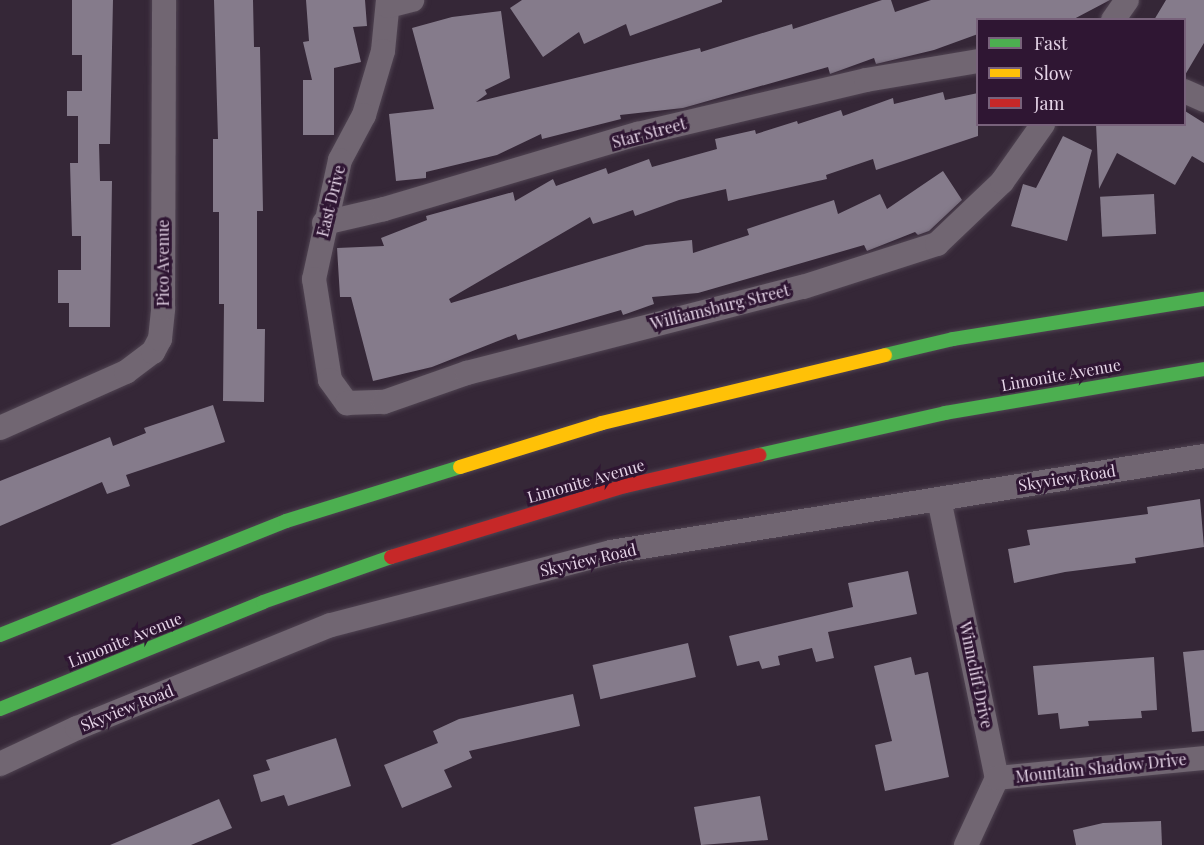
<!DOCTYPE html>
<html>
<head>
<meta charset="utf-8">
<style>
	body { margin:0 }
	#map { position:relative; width:1204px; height:845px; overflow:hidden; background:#352737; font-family:"Playfair Display",serif }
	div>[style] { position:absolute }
	.building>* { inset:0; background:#857b8b; transform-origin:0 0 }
	.roads { filter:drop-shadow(0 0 2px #504452) drop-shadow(0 0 2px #504452) }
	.street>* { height:24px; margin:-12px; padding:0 12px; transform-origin:12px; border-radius:12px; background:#716672 }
	.fast>* { height:14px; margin:-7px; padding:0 7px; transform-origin:7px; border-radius:7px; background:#4caf50 }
	.slow>* { height:14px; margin:-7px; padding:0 7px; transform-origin:7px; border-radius:7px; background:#ffc107 }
	.jam>* { height:14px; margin:-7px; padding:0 7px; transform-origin:7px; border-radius:7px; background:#c62828 }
	span { translate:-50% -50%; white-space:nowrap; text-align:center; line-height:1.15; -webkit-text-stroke:6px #2f1633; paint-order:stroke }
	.street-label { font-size:16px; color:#e6d5e8 }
	.legend { position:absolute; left:976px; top:18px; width:210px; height:108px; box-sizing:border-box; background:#2f1633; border:2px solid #78627b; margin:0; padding:8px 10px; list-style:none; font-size:18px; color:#e6d5e8 }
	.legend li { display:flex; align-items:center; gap:12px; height:30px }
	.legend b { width:30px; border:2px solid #78627b }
</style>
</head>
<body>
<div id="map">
	<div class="building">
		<div style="clip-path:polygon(72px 0,113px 0,110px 144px,99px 144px,100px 181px,112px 181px,110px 327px,69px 327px,69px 303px,58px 303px,58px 270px,81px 270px,81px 236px,72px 236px,70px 163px,78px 163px,78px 116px,67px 116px,67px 91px,82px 91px,82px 55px,72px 55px)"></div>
		<div style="clip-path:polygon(214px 0,253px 0,254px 47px,260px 47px,263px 211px,257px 211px,257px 329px,265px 329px,264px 402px,223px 401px,224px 304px,219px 304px,219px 212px,213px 212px,213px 139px,218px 139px)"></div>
		<div style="clip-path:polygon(306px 0,365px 0,367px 26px,353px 27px,361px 62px,334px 68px,334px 135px,303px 135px,303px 80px,312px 80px,303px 42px,309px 41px)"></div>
		<div style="clip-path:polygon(522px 0,722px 0,722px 2px,630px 36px,626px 24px,584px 44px,579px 32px,543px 57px,510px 8px)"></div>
		<div style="clip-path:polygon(882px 0,891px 0,895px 12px,931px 0,1110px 0,1072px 20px,978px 20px,978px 34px,934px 50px,876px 64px,874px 58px,830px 74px,828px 67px,683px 108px,620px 115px,621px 119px,542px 139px,541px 134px,497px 155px,426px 172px,426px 178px,396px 181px,389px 114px,434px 109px,412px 28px,452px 17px,501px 11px,510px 78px,485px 90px,487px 94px,476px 102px,700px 48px,701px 52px,792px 24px,793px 29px)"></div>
		<div style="clip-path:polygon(1166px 0,1204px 0,1204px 43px,1185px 75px,1185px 20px,1154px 20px)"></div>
		<div style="clip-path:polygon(943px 92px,945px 100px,978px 93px,978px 136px,876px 170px,873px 159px,826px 175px,827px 179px,728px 201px,726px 189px,679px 200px,635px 216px,633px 210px,593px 224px,590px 217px,449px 299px,451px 303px,646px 245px,692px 240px,693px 253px,749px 235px,747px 229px,834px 200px,838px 214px,880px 194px,887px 209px,943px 171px,962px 200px,929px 231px,918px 235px,915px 232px,867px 251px,864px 245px,698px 293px,652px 297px,654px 304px,623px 315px,621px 310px,518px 340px,516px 334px,432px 367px,373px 381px,351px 297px,340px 297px,337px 248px,384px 246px,381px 238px,427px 220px,426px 216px,513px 192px,515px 201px,553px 179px,556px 186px,606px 168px,608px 174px,649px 159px,652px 167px,717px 149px,715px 139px,755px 130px,756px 134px,797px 121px,798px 124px,841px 110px,843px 116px,893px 98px,894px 104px)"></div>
		<div style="clip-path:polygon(1185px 111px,1204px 123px,1204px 163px,1192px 156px,1175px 185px,1117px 153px,1099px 189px,1096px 124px,1185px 124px)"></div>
		<div style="clip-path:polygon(1063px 136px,1092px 150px,1067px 241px,1011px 226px,1023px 184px,1036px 188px)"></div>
		<div style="left:1154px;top:194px;width:40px;height:54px;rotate:87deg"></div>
		<div style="clip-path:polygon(213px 405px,225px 442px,126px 475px,130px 486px,107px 494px,102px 482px,0 526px,0 481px,110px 437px,113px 446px,146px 433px,144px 428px)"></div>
		<div style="clip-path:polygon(1200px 499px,1204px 547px,1135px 558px,1136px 563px,1065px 572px,1014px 583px,1008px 549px,1030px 545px,1027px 530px,1148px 514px,1147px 507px)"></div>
		<div style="clip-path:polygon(908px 571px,917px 614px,828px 632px,834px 658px,816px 662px,812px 648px,778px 656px,780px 665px,762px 669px,759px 661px,737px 666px,729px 636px,853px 607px,848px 583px)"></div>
		<div style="left:688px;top:643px;width:35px;height:98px;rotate:77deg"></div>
		<div style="clip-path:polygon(1204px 650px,1204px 731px,1192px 732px,1183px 652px)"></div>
		<div style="clip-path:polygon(911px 657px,915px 675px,928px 672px,949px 777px,885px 791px,875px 745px,892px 741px,874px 666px)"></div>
		<div style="clip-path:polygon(1154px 657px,1157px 710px,1141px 711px,1142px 718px,1088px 721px,1089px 726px,1060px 729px,1058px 713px,1038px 715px,1033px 666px)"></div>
		<div style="clip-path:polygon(573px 694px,580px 726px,469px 751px,472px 758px,444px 770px,452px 787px,402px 808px,384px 765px,438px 743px,433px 731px,459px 719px)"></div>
		<div style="clip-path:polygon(336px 738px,351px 786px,288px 806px,284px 795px,261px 802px,253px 775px,270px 770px,266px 760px)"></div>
		<div style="clip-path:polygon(760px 796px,768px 840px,701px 845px,694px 807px)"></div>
		<div style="clip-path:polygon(219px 799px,232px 828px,191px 845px,110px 845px)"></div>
		<div style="clip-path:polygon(1161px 821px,1162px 845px,1076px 845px,1073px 830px,1103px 823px)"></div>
	</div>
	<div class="roads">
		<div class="street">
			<div style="left:388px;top:0;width:51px;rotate:95.6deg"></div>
			<div style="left:383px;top:51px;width:67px;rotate:106.5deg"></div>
			<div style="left:364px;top:115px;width:51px;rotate:118.1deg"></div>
			<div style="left:340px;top:160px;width:122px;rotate:102.3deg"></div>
			<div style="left:314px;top:279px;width:102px;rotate:81deg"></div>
			<div style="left:330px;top:380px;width:29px;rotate:54deg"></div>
			<div style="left:347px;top:403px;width:37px;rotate:-2deg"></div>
			<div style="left:384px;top:402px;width:88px;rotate:-19.3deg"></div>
			<div style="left:467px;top:373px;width:347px;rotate:-14.4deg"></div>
			<div style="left:803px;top:287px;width:141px;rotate:-17.8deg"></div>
			<div style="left:937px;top:244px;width:90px;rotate:-43.6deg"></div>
			<div style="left:1002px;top:182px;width:71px;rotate:-54.7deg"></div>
			<div style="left:388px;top:6px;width:25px;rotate:-14deg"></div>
			<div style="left:1113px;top:20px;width:24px;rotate:-55deg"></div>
			<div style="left:1184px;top:91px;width:22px;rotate:24deg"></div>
			<div style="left:324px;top:223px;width:62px;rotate:-13.1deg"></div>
			<div style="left:384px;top:209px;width:265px;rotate:-16.5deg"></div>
			<div style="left:638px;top:134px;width:234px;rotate:-13.3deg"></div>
			<div style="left:866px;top:80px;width:114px;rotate:-9.6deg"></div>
			<div style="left:0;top:428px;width:138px;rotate:-24deg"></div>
			<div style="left:126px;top:372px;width:34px;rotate:-37deg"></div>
			<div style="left:153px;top:352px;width:15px;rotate:-62deg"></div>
			<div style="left:160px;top:339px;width:31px;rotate:-84deg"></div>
			<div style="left:163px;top:308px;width:308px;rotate:-89.8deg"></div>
			<div style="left:939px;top:499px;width:285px;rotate:78.3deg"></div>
			<div style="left:997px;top:778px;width:74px;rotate:114.8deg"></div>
			<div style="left:0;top:764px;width:85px;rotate:-25.1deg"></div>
			<div style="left:77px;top:728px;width:274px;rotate:-22.1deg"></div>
			<div style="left:331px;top:625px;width:289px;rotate:-14.6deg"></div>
			<div style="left:611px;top:552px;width:601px;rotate:-9.2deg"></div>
			<div style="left:997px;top:778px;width:208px;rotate:-5.5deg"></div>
		</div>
		<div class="fast">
			<div style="left:885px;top:355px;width:70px;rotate:-13.2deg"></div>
			<div style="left:953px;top:339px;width:254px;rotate:-9.1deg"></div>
			<div style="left:759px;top:455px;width:191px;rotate:-12.7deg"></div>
			<div style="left:945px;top:413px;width:263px;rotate:-9.6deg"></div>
			<div style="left:0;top:635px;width:308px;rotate:-21.7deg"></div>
			<div style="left:286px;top:521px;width:182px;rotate:-17.2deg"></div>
			<div style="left:0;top:709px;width:284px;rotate:-22.1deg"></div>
			<div style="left:263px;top:602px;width:136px;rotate:-19.4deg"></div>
		</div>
		<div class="slow">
			<div style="left:460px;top:467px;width:149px;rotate:-17.2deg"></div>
			<div style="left:602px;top:423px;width:291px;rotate:-13.5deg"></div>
		</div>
		<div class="jam">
			<div style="left:391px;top:557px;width:245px;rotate:-16.9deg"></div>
			<div style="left:625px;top:486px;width:138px;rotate:-13deg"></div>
		</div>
	</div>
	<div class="street-label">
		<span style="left:649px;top:133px;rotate:-15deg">Star Street</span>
		<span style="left:331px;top:201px;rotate:-76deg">East Drive</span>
		<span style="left:163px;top:263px;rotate:-90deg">Pico Avenue</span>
		<span style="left:720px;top:307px;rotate:-14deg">Williamsburg Street</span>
		<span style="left:1061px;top:375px;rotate:-10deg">Limonite Avenue</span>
		<span style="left:1067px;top:478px;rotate:-9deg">Skyview Road</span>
		<span style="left:586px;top:481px;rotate:-16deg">Limonite Avenue</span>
		<span style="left:588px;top:560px;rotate:-13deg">Skyview Road</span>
		<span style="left:125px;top:640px;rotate:-22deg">Limonite Avenue</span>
		<span style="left:976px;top:675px;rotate:78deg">Winncliff Drive</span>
		<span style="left:127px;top:708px;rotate:-22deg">Skyview Road</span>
		<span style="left:1101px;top:768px;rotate:-6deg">Mountain Shadow Drive</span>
	</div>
	<ul class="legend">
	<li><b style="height:8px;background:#4caf50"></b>Fast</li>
	<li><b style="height:8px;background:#ffc107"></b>Slow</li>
	<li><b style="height:8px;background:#c62828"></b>Jam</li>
	</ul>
</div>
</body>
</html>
